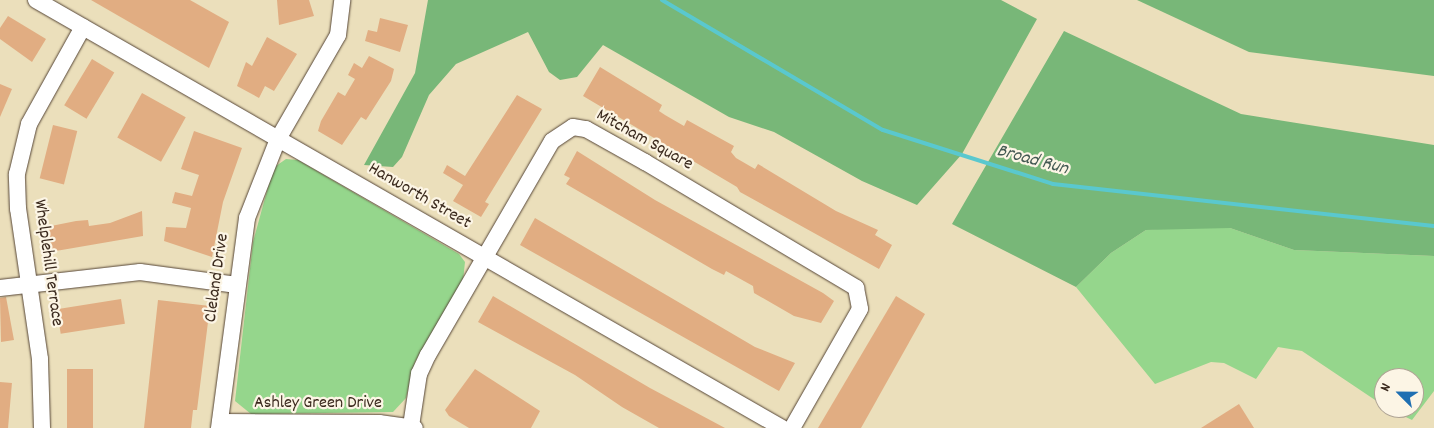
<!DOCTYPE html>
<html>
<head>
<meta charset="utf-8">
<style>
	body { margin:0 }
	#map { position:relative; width:1434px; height:428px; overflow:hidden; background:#ebdfbb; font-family:Dekko,sans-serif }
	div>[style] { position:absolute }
	.green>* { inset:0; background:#95d68c }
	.forest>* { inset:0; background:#78b778 }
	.stream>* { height:4px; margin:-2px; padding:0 2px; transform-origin:2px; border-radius:2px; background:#5ac8ce }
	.building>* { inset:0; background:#e1ad82; transform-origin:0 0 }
	.roads { filter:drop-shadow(0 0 1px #554536) drop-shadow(0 0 1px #554536) }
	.minor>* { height:16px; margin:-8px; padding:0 8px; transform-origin:8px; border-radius:8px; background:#fff }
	span { translate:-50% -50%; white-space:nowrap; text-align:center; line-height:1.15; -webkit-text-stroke:4.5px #fcf5e5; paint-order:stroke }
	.street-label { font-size:18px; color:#3b2a1e }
	.water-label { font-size:19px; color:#445953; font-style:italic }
	.north { position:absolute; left:1374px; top:368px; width:50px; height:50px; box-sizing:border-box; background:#fcf5e5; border:1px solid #afa495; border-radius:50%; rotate:293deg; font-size:14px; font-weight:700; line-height:20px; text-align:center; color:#3b2a1e }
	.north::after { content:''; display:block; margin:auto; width:18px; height:22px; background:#1f6fb2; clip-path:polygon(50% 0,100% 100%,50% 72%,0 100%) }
</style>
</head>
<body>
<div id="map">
	<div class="green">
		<div style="clip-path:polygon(286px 159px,298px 160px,459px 254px,465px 262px,463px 281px,415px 362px,406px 398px,393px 412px,251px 414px,235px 401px,253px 242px,270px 180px,276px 166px)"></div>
		<div style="clip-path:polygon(1181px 227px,1230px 228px,1294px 250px,1434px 256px,1434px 391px,1412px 420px,1387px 408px,1414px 408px,1414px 378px,1384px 378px,1384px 406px,1302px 351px,1278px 347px,1256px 379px,1224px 363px,1211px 362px,1155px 384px,1076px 287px,1111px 253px,1146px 230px)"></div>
	</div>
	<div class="forest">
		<div style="clip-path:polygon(428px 0,1001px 0,1037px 19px,962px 154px,917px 205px,862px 181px,774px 132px,729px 117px,603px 45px,577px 77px,560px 80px,549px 72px,528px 32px,456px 64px,429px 95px,402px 157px,393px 167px,364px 165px,415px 73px)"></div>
		<div style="clip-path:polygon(1137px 0,1434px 0,1434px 76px,1249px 52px)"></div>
		<div style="clip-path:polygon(1064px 31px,1241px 114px,1434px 145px,1434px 256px,1294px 250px,1230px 228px,1146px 230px,1111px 253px,1076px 287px,952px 224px)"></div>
	</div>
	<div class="stream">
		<div style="left:662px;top:0;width:256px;rotate:30.5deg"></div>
		<div style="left:883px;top:130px;width:178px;rotate:17.6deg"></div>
		<div style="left:1053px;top:184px;width:383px;rotate:6.3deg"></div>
	</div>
	<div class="building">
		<div style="clip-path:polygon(91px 0,190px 0,229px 22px,209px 68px)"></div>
		<div style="clip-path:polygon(277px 0,309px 0,314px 16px,279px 25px)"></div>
		<div style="clip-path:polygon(8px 16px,46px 39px,32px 62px,0 39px,0 28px)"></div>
		<div style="clip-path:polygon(380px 18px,408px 25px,400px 52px,365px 41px,368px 30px,377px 32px)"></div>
		<div style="clip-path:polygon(267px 37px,297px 54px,274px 91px,265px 86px,259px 98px,237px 86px,246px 62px,252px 66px)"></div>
		<div style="clip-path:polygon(369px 56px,394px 69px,391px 81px,366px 120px,361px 117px,342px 145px,318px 131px,321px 121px,338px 92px,345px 96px,355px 79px,348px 75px,354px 63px,362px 68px)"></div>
		<div style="left:92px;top:59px;width:26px;height:54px;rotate:31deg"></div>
		<div style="clip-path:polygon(600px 67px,662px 105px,659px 111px,665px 115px,684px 126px,687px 120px,734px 146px,731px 152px,736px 158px,755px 169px,758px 164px,836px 211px,878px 230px,875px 235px,892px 245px,879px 269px,740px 192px,737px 187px,583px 96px)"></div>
		<div style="clip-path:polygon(0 84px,12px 89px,0 117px)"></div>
		<div style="left:142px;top:93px;width:50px;height:51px;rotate:29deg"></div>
		<div style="clip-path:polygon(517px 95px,542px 109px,485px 202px,489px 204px,481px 217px,453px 201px,463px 185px,443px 173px,447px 165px,465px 176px)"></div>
		<div style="left:53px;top:125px;width:25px;height:55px;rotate:14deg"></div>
		<div style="clip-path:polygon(194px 131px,242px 148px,223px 202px,212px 257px,164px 241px,166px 227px,186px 228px,191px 208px,172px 203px,175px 192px,192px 196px,199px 175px,181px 169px)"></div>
		<div style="clip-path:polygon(577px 151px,655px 200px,823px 293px,834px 301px,821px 323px,794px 316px,754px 293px,753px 286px,726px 271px,724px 275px,712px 269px,566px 184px,570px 178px,564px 175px)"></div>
		<div style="clip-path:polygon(142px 211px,143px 236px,50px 252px,46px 227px,76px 221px,88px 220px,89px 226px,110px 223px)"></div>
		<div style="clip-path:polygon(535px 218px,755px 347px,795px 363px,779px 391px,520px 245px)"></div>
		<div style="clip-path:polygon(493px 296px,650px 388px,725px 428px,659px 428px,622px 407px,575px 375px,478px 322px)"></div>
		<div style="clip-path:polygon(896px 296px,925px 314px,861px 428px,818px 428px)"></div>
		<div style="clip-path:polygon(6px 297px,14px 340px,1px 342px,0 298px)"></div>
		<div style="left:121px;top:299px;width:25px;height:65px;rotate:81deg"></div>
		<div style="clip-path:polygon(158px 300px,210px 306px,197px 410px,193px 410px,191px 428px,144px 428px)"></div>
		<div style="left:67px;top:369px;width:26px;height:59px"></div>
		<div style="clip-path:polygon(475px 369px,540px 411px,531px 428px,469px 428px,449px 416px,445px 410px)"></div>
		<div style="left:0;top:382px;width:12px;height:46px;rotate:5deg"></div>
		<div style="clip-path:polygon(1239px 404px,1254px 428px,1201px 428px)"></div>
	</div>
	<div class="roads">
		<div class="minor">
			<div style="left:36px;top:0;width:860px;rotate:29.84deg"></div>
			<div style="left:0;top:288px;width:141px;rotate:-6.5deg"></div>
			<div style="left:140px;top:272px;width:98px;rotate:7.6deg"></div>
			<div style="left:220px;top:422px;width:159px;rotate:0.4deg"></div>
			<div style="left:379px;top:423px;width:36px;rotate:8deg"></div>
			<div style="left:411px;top:426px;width:53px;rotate:-81.3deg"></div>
			<div style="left:419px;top:374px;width:21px;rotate:-65deg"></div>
			<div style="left:428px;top:355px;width:247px;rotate:-59.9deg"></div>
			<div style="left:552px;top:141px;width:25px;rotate:-34deg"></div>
			<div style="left:573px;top:127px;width:13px;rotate:9deg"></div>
			<div style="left:586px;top:129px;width:68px;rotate:29.2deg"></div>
			<div style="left:645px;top:162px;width:246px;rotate:30.8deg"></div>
			<div style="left:856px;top:288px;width:21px;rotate:79deg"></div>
			<div style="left:860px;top:309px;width:137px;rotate:119.7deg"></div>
			<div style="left:42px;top:428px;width:69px;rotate:-91.7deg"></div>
			<div style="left:40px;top:359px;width:152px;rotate:-98.3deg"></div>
			<div style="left:18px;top:209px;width:35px;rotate:-92deg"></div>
			<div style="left:17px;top:174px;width:51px;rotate:-76.5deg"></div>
			<div style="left:29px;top:124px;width:111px;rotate:-60.9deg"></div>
			<div style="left:219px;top:428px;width:212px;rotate:-82.4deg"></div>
			<div style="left:247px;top:218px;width:85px;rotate:-68.6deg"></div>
			<div style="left:278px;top:139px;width:120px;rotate:-60deg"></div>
			<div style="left:338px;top:35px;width:35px;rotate:-83deg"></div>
		</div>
	</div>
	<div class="street-label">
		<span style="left:644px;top:141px;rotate:29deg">Mitcham Square</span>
		<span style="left:419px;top:197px;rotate:30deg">Hanworth Street</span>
		<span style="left:47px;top:263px;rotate:82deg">Whelplehill Terrace</span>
		<span style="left:218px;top:278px;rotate:-82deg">Cleland Drive</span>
		<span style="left:318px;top:404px">Ashley Green Drive</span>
	</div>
	<div class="water-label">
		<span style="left:1032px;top:161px;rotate:15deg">Broad Run</span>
	</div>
	<div class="north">N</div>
</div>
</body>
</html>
